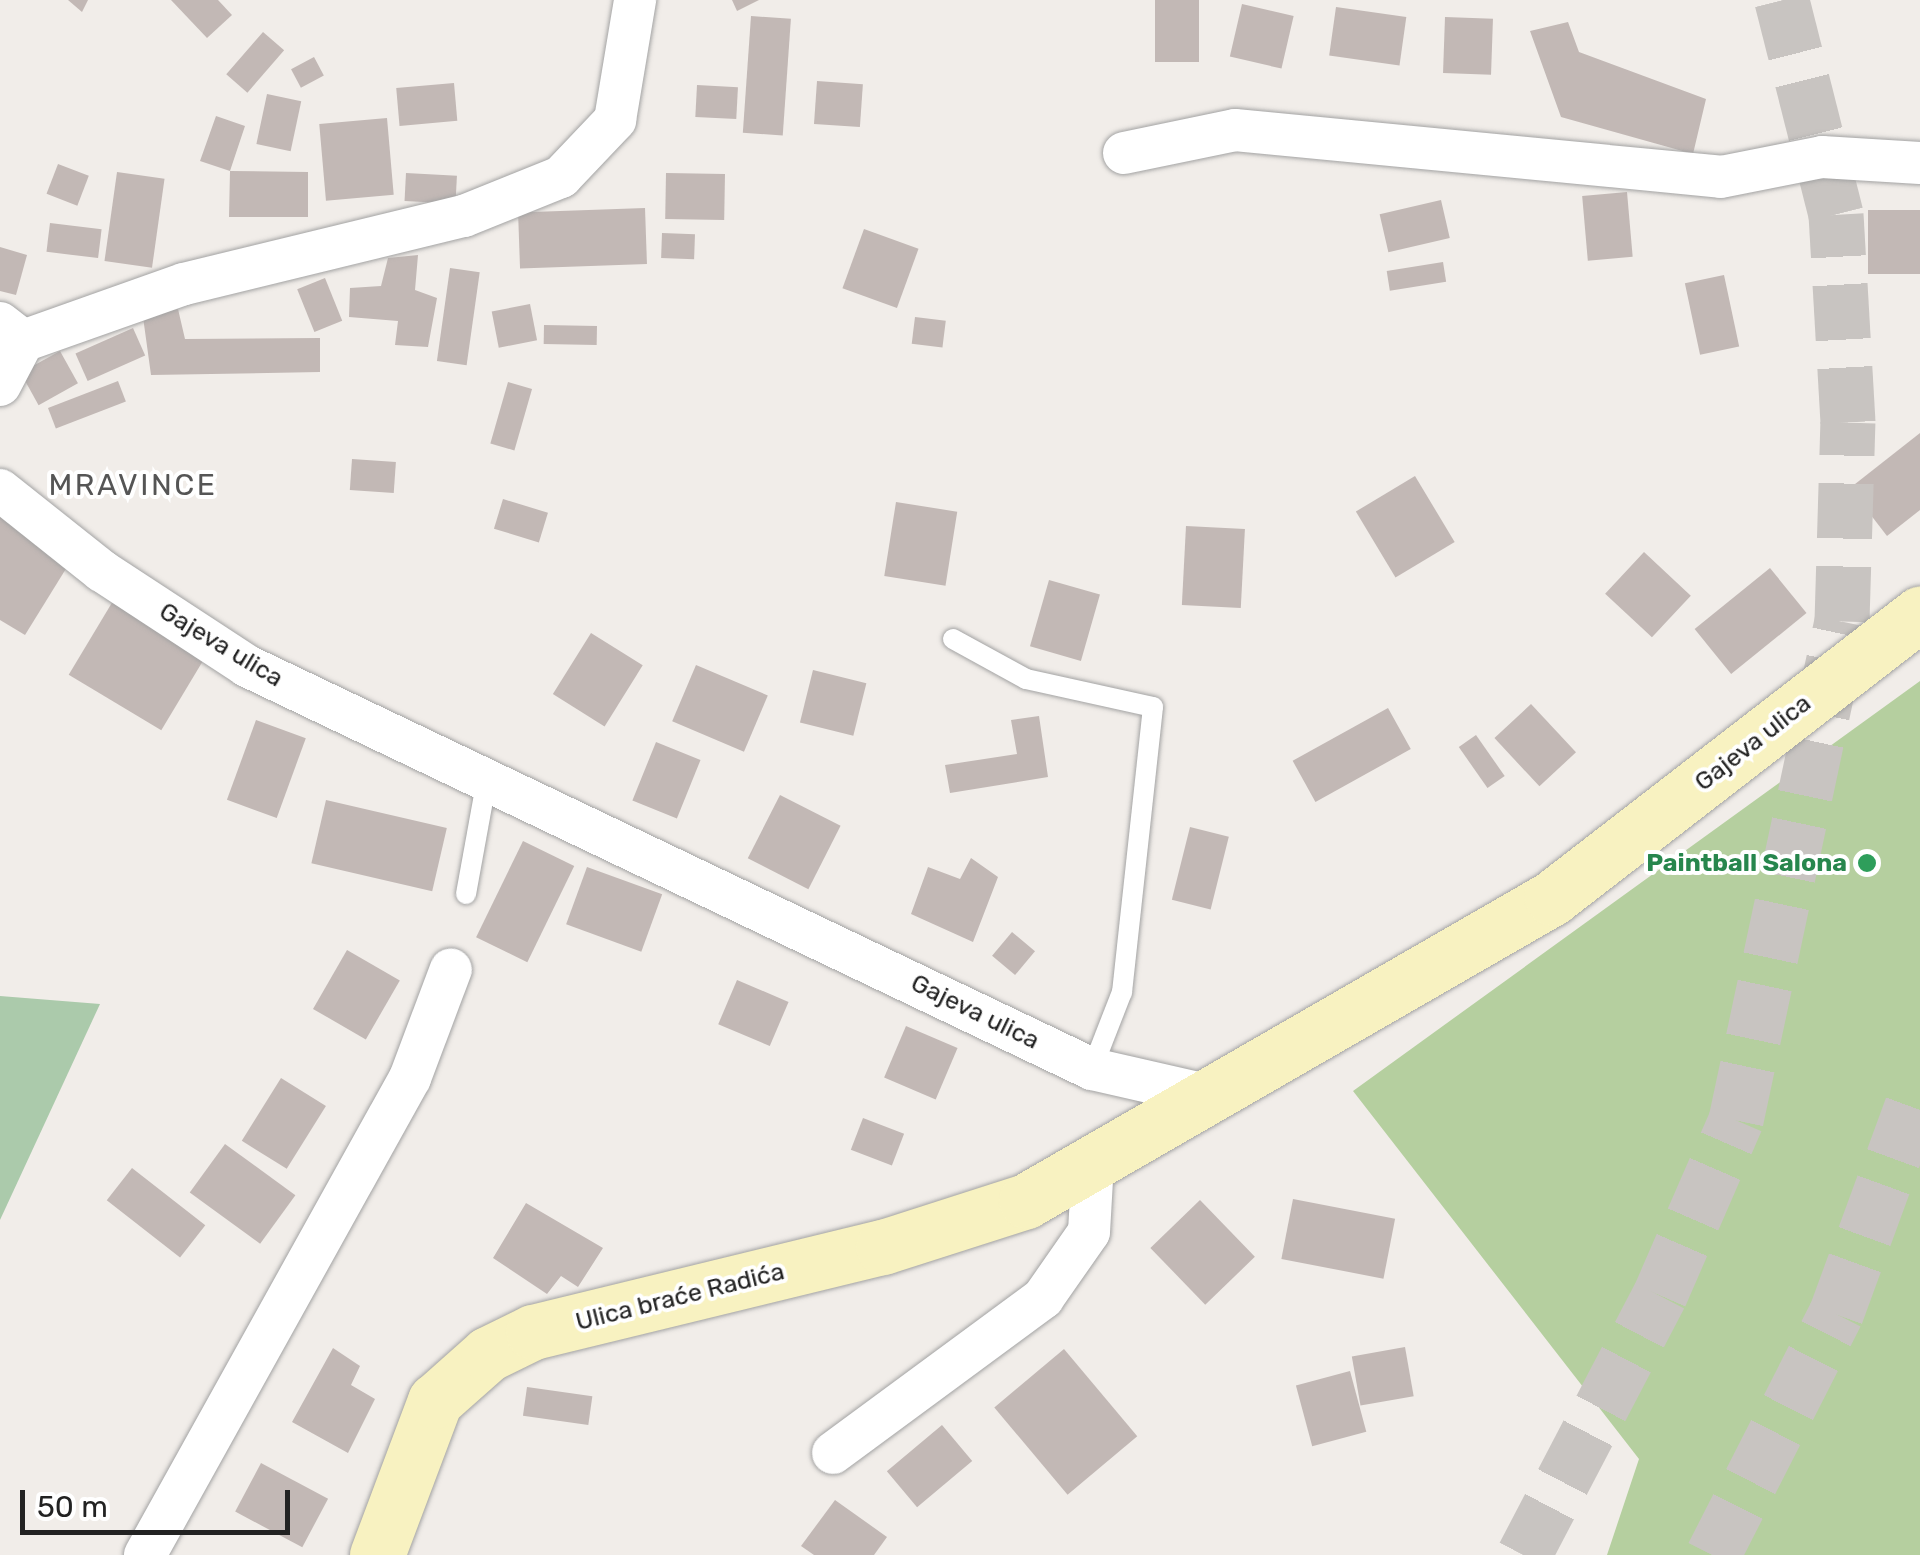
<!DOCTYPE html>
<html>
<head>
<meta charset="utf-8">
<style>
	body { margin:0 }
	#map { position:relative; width:1920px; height:1555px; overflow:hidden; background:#f1ede9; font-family:Rubik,sans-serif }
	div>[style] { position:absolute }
	.forest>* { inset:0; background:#b5cf9f }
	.cemetery>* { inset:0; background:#abcaab }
	.building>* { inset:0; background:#c2b8b5; transform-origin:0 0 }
	.highway-tunnel>* { height:55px; margin-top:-27.5px; transform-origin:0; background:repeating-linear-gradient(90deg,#c8c4c1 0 55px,transparent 0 83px) }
	.roads { filter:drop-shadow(0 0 2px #a3a3a3) drop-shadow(0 0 2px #a3a3a3) }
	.lane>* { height:20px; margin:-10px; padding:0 10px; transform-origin:10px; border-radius:10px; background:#fff }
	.street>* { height:42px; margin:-21px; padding:0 21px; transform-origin:21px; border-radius:21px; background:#fff }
	.secondary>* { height:55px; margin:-27.5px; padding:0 27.5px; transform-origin:27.5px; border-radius:27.5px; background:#f8f2c1 }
	.dots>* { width:28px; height:28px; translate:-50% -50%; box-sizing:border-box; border:5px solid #fff; border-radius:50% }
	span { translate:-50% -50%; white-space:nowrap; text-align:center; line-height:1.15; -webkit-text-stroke:8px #fff; paint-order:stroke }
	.street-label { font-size:25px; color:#222 }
	.leisure-label { font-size:25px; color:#27864d; font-weight:700 }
	.right { translate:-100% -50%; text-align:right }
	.quarter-label { font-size:30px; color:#555; letter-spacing:2.5px }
	.scale { position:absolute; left:20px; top:1490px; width:270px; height:45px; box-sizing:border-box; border:5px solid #222; border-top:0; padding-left:12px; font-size:30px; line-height:35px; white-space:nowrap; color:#222; -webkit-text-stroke:8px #fff; paint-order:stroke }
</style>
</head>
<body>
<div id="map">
	<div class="forest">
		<div style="clip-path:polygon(1920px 681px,1920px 1555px,1607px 1555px,1639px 1459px,1353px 1091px)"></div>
	</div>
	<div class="cemetery">
		<div style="clip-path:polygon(0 996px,100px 1004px,0 1220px)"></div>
	</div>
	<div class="building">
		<div style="clip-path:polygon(68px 0,88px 0,82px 12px)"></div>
		<div style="clip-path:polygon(171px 0,218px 0,232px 15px,207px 38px)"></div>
		<div style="clip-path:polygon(732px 0,759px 0,737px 11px)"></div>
		<div style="left:1155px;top:0;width:44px;height:62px"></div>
		<div style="left:1242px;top:4px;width:53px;height:54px;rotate:13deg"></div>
		<div style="left:1336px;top:7px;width:71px;height:49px;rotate:8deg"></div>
		<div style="left:751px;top:16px;width:40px;height:117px;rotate:4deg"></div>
		<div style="left:1445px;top:17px;width:48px;height:56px;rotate:2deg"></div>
		<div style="clip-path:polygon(1568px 22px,1579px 52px,1706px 99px,1693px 154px,1561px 117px,1530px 31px)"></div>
		<div style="left:263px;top:32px;width:28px;height:56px;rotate:41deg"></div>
		<div style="left:314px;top:57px;width:21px;height:26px;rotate:62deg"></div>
		<div style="left:817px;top:81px;width:46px;height:43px;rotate:4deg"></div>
		<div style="left:454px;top:83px;width:38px;height:58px;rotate:85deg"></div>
		<div style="left:697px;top:85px;width:41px;height:32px;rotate:3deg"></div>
		<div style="left:267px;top:94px;width:35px;height:51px;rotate:12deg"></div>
		<div style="clip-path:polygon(216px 116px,245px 126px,230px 171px,308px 172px,308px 217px,229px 217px,230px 171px,200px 161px)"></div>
		<div style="left:387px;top:118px;width:77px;height:68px;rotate:85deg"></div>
		<div style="left:58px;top:164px;width:33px;height:32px;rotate:21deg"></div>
		<div style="left:117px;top:172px;width:48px;height:90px;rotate:8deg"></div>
		<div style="left:406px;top:173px;width:51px;height:28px;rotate:3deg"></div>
		<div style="left:666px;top:173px;width:59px;height:46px;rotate:1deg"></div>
		<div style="left:1627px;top:192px;width:65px;height:45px;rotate:85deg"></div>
		<div style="left:1441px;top:200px;width:39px;height:63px;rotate:77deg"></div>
		<div style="left:645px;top:208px;width:56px;height:127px;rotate:88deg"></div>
		<div style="left:1920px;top:210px;width:64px;height:52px;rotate:90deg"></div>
		<div style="left:50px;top:223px;width:52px;height:29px;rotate:7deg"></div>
		<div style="left:864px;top:229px;width:58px;height:63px;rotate:20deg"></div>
		<div style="left:662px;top:233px;width:33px;height:25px;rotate:2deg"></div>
		<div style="clip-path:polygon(0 247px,27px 255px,16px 295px,0 291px)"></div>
		<div style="clip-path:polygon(418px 255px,415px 290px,437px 298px,428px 347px,395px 345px,398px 321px,349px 317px,350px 288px,381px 286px,388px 258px)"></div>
		<div style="left:1443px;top:262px;width:20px;height:57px;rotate:81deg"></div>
		<div style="left:450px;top:268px;width:30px;height:94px;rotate:8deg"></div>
		<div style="left:1724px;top:275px;width:73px;height:40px;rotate:78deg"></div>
		<div style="left:325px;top:278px;width:46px;height:30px;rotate:68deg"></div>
		<div style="left:530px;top:304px;width:37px;height:39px;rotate:79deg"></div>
		<div style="clip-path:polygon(178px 309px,185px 339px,320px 338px,320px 372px,151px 375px,143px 317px)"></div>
		<div style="left:915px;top:317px;width:31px;height:27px;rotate:7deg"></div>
		<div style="left:544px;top:325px;width:53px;height:19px;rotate:1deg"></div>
		<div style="left:133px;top:328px;width:30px;height:63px;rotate:66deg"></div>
		<div style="left:60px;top:351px;width:37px;height:45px;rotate:61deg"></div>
		<div style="left:118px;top:381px;width:22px;height:75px;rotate:69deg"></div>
		<div style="left:508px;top:382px;width:25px;height:64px;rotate:16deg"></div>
		<div style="clip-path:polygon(1920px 433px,1920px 510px,1887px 536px,1850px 488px)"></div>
		<div style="left:352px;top:459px;width:44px;height:31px;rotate:4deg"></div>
		<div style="left:1415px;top:476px;width:77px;height:69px;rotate:59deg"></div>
		<div style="left:503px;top:499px;width:47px;height:31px;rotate:17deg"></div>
		<div style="left:896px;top:502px;width:62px;height:75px;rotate:9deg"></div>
		<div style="clip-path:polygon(0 515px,72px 559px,25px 635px,0 620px)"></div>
		<div style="left:1186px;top:526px;width:59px;height:79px;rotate:3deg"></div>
		<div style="left:1644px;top:552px;width:64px;height:57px;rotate:43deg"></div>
		<div style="left:1770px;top:568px;width:58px;height:97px;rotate:51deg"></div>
		<div style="left:1049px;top:580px;width:53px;height:69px;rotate:16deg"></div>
		<div style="left:113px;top:601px;width:108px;height:86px;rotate:31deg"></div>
		<div style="left:591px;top:633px;width:61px;height:72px;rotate:32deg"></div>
		<div style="left:696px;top:665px;width:78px;height:61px;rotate:23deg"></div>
		<div style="left:813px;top:670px;width:55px;height:54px;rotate:14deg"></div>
		<div style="left:1531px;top:704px;width:66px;height:50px;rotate:47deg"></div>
		<div style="left:1388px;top:708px;width:47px;height:109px;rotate:61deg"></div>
		<div style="clip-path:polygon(1039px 716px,1048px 777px,950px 793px,945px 765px,1017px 754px,1011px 720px)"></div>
		<div style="left:256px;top:720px;width:53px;height:85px;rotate:20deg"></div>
		<div style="left:1476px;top:735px;width:50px;height:21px;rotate:55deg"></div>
		<div style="left:656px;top:742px;width:48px;height:63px;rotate:22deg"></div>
		<div style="left:780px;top:795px;width:68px;height:71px;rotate:27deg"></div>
		<div style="left:326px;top:800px;width:124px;height:65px;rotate:13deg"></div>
		<div style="left:1190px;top:827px;width:40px;height:75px;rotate:14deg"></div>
		<div style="left:523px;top:841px;width:57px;height:107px;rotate:26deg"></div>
		<div style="clip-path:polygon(971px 858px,998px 877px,973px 942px,911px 914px,928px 867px,960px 879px)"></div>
		<div style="left:587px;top:867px;width:80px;height:61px;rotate:20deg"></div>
		<div style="left:1012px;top:932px;width:30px;height:31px;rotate:40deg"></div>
		<div style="left:347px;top:950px;width:61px;height:68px;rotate:30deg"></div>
		<div style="left:737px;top:980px;width:56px;height:48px;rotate:23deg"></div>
		<div style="left:906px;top:1026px;width:56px;height:56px;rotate:23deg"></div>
		<div style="left:281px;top:1078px;width:53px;height:74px;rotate:32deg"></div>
		<div style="left:863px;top:1118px;width:44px;height:34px;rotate:21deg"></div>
		<div style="left:225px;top:1144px;width:87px;height:60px;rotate:36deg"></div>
		<div style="left:132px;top:1168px;width:93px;height:41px;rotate:38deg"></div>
		<div style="left:1293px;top:1199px;width:104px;height:61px;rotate:11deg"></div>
		<div style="left:1200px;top:1200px;width:79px;height:69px;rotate:46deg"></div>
		<div style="clip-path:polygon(526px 1203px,603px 1248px,578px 1287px,561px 1276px,547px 1294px,493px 1258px)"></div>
		<div style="left:1405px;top:1347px;width:50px;height:54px;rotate:80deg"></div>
		<div style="clip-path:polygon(333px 1348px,360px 1366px,351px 1385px,375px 1399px,348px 1453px,292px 1422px)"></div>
		<div style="left:1064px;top:1349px;width:114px;height:91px;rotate:50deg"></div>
		<div style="left:1350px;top:1371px;width:63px;height:56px;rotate:75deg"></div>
		<div style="left:527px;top:1387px;width:66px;height:29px;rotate:8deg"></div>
		<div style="left:942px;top:1425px;width:47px;height:72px;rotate:50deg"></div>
		<div style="left:261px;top:1463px;width:76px;height:55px;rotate:28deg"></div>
		<div style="clip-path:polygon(835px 1500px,887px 1537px,874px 1555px,814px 1555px,801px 1546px)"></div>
	</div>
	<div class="highway-tunnel">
		<div style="left:1524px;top:1555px;width:293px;rotate:-62.4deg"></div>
		<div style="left:1660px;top:1295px;width:191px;rotate:-66.5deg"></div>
		<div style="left:1736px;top:1120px;width:510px;rotate:-78.01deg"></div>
		<div style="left:1842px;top:621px;width:199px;rotate:-88.3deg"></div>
		<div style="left:1848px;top:422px;width:208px;rotate:-93.3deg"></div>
		<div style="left:1836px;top:214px;width:221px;rotate:-104.2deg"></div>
		<div style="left:1713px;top:1555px;width:271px;rotate:-63deg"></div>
		<div style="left:1836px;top:1314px;width:245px;rotate:-69.9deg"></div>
	</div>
	<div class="roads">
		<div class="lane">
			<div style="left:953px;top:639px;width:83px;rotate:28.7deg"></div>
			<div style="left:1026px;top:679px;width:130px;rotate:12.4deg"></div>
			<div style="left:1153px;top:707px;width:287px;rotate:96.2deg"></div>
			<div style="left:1122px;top:992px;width:83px;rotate:111.3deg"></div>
			<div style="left:466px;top:894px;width:118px;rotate:-79.7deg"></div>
		</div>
		<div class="street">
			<div style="left:1124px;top:153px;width:113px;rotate:-11.7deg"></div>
			<div style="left:1235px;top:130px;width:488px;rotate:5.5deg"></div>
			<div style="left:1721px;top:177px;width:103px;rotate:-11.2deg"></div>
			<div style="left:1822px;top:157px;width:98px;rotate:3.5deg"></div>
			<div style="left:0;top:323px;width:29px;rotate:38deg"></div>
			<div style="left:23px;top:341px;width:171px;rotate:-19.5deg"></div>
			<div style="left:184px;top:284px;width:288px;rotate:-13.7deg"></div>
			<div style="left:464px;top:216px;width:105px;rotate:-21.9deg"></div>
			<div style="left:561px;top:177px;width:79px;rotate:-46.5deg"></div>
			<div style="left:615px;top:120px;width:122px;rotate:-80.5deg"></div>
			<div style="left:0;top:385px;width:50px;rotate:-62.4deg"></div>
			<div style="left:0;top:490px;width:130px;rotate:38.5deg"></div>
			<div style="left:102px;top:571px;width:173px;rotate:33.2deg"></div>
			<div style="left:247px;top:666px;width:936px;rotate:25.5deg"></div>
			<div style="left:1092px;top:1069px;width:122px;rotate:12.8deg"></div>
			<div style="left:833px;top:1453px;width:261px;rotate:-36.4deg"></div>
			<div style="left:1043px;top:1298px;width:80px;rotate:-55.1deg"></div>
			<div style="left:1089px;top:1232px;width:69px;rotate:-86.7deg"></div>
			<div style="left:145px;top:1555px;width:546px;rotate:-60.95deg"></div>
			<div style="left:410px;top:1078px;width:116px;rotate:-69.4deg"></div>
		</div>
		<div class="secondary">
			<div style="left:377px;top:1555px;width:165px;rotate:-69.4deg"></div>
			<div style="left:435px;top:1401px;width:71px;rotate:-41.6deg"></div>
			<div style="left:488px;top:1354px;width:50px;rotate:-26.1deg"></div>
			<div style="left:533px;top:1332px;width:360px;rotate:-13.7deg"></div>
			<div style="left:883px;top:1247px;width:150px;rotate:-17.8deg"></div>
			<div style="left:1026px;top:1201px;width:607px;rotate:-29.94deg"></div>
			<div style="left:1552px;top:898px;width:465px;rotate:-37.7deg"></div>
		</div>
	</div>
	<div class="dots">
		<div style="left:1867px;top:863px;background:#2e9e5b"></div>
	</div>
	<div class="street-label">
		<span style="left:221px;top:645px;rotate:31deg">Gajeva ulica</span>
		<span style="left:1753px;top:743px;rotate:-38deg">Gajeva ulica</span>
		<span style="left:975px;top:1012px;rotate:26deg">Gajeva ulica</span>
		<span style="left:680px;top:1297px;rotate:-14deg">Ulica braće Radića</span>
	</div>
	<div class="leisure-label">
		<span class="right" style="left:1847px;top:863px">Paintball Salona</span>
	</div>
	<div class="quarter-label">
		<span style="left:133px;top:485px">MRAVINCE</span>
	</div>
	<div class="scale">50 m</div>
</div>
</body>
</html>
